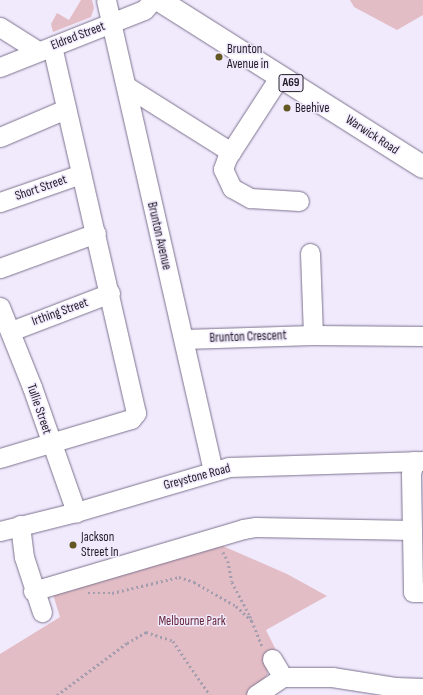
<!DOCTYPE html>
<html>
<head>
<meta charset="utf-8">
<style>
	body { margin:0 }
	#map { position:relative; width:423px; height:695px; overflow:hidden; background:#f1eafd; font-family:"Sofia Sans Condensed",sans-serif }
	div>[style] { position:absolute }
	.green>* { inset:0; background:#e3bdc5 }
	.path>* { height:2.5px; margin-top:-1.25px; transform-origin:0; background:repeating-linear-gradient(90deg,#a49dae 0 2px,transparent 0 5px) }
	.roads { filter:drop-shadow(0 0 1px #7d728e) drop-shadow(0 0 1px #7d728e) }
	.minor>* { height:19px; margin:-9.5px; padding:0 9.5px; transform-origin:9.5px; border-radius:9.5px; background:#fff }
	.major>* { height:22px; margin:-11px; padding:0 11px; transform-origin:11px; border-radius:11px; background:#fff }
	.dots>* { width:11px; height:11px; translate:-50% -50%; box-sizing:border-box; border:2px solid #f1eafd; border-radius:50% }
	span { translate:-50% -50%; white-space:nowrap; text-align:center; line-height:1.15; -webkit-text-stroke:3px #f1eafd; paint-order:stroke }
	.shield-label span { padding:1px 3px; background:#f1eafd; border:1px solid; border-radius:3px; -webkit-text-stroke-width:0 }
	.shield-label { font-size:12px; color:#221d28; font-weight:700 }
	.street-label { font-size:13px; color:#221d28 }
	.poi-label { font-size:13px; color:#221d28 }
	.left { translate:0 -50%; text-align:left }
	.park-label { font-size:13px; color:#67273a }
</style>
</head>
<body>
<div id="map">
	<div class="green">
		<div style="clip-path:polygon(81px 0,92px 0,94px 8px,91px 17px,53px 32px,51px 24px,57px 13px,69px 20px)"></div>
		<div style="clip-path:polygon(350px 0,423px 0,423px 15px,397px 30px,354px 7px)"></div>
		<div style="clip-path:polygon(216px 543px,287px 574px,327px 596px,266px 630px,276px 650px,264px 658px,268px 674px,252px 695px,0 695px,0 654px,60px 617px,51px 588px)"></div>
	</div>
	<div class="path">
		<div style="left:223px;top:552px;width:10px;rotate:61deg"></div>
		<div style="left:228px;top:561px;width:21px;rotate:79deg"></div>
		<div style="left:232px;top:582px;width:38px;rotate:62deg"></div>
		<div style="left:250px;top:616px;width:32px;rotate:68deg"></div>
		<div style="left:88px;top:593px;width:24px"></div>
		<div style="left:112px;top:593px;width:69px;rotate:-13.4deg"></div>
		<div style="left:179px;top:577px;width:16px;rotate:18deg"></div>
		<div style="left:194px;top:582px;width:48px;rotate:29.7deg"></div>
		<div style="left:236px;top:606px;width:22px;rotate:43deg"></div>
		<div style="left:57px;top:695px;width:87px;rotate:-36.6deg"></div>
		<div style="left:127px;top:643px;width:22px;rotate:-30deg"></div>
		<div style="left:146px;top:632px;width:28px;rotate:18deg"></div>
		<div style="left:173px;top:641px;width:65px;rotate:55.6deg"></div>
	</div>
	<div class="roads">
		<div class="minor">
			<div style="left:106px;top:0;width:483px;rotate:77.2deg"></div>
			<div style="left:0;top:27px;width:45px;rotate:32.3deg"></div>
			<div style="left:0;top:67px;width:155px;rotate:-21.6deg"></div>
			<div style="left:144px;top:10px;width:13px;rotate:-48deg"></div>
			<div style="left:280px;top:76px;width:98px;rotate:122.9deg"></div>
			<div style="left:227px;top:158px;width:12px;rotate:110deg"></div>
			<div style="left:223px;top:169px;width:21px;rotate:65deg"></div>
			<div style="left:232px;top:188px;width:21px;rotate:29deg"></div>
			<div style="left:250px;top:198px;width:49px;rotate:3.5deg"></div>
			<div style="left:126px;top:86px;width:124px;rotate:32.2deg"></div>
			<div style="left:0;top:137px;width:72px;rotate:-23deg"></div>
			<div style="left:0;top:202px;width:86px;rotate:-19.1deg"></div>
			<div style="left:310px;top:253px;width:82px;rotate:87.9deg"></div>
			<div style="left:0;top:268px;width:102px;rotate:-20deg"></div>
			<div style="left:0;top:307px;width:86px;rotate:68.2deg"></div>
			<div style="left:32px;top:387px;width:133px;rotate:70.6deg"></div>
			<div style="left:11px;top:331px;width:106px;rotate:-21deg"></div>
			<div style="left:184px;top:339px;width:129px;rotate:-1.8deg"></div>
			<div style="left:313px;top:335px;width:110px;rotate:0.5deg"></div>
			<div style="left:0;top:458px;width:137px;rotate:-16.6deg"></div>
			<div style="left:131px;top:419px;width:8px;rotate:-50deg"></div>
			<div style="left:136px;top:413px;width:376px;rotate:-102.9deg"></div>
			<div style="left:414px;top:461px;width:13px;rotate:103deg"></div>
			<div style="left:411px;top:474px;width:118px;rotate:89deg"></div>
			<div style="left:413px;top:592px;width:10px"></div>
			<div style="left:20px;top:525px;width:32px;rotate:83deg"></div>
			<div style="left:24px;top:557px;width:58px;rotate:71.9deg"></div>
			<div style="left:0;top:531px;width:78px;rotate:-14deg"></div>
			<div style="left:76px;top:512px;width:159px;rotate:-16.4deg"></div>
			<div style="left:229px;top:467px;width:194px;rotate:-1.8deg"></div>
			<div style="left:33px;top:591px;width:219px;rotate:-16.4deg"></div>
			<div style="left:243px;top:529px;width:13px;rotate:-9deg"></div>
			<div style="left:256px;top:527px;width:156px;rotate:1.1deg"></div>
			<div style="left:272px;top:659px;width:21px;rotate:59deg"></div>
			<div style="left:256px;top:695px;width:32px;rotate:-34deg"></div>
			<div style="left:283px;top:677px;width:49px"></div>
			<div style="left:332px;top:677px;width:65px;rotate:8.9deg"></div>
			<div style="left:396px;top:687px;width:27px;rotate:2deg"></div>
		</div>
		<div class="major">
			<div style="left:159px;top:0;width:312px;rotate:32.3deg"></div>
		</div>
	</div>
	<div class="dots">
		<div style="left:219px;top:57px;background:#635724"></div>
		<div style="left:287px;top:108px;background:#635724"></div>
		<div style="left:73px;top:545px;background:#635724"></div>
	</div>
	<div class="shield-label">
		<span style="left:291px;top:83px">A69</span>
	</div>
	<div class="street-label">
		<span style="left:78px;top:36px;rotate:-21deg">Eldred Street</span>
		<span style="left:372px;top:135px;rotate:33deg">Warwick Road</span>
		<span style="left:41px;top:188px;rotate:-19deg">Short Street</span>
		<span style="left:159px;top:236px;rotate:77deg">Brunton Avenue</span>
		<span style="left:60px;top:312px;rotate:-20deg">Irthing Street</span>
		<span style="left:248px;top:337px;rotate:-2deg">Brunton Crescent</span>
		<span style="left:39px;top:409px;rotate:71deg">Tullie Street</span>
		<span style="left:197px;top:477px;rotate:-15deg">Greystone Road</span>
	</div>
	<div class="poi-label">
		<span class="left" style="left:227px;top:57px">Brunton<br>Avenue in</span>
		<span class="left" style="left:295px;top:108px">Beehive</span>
		<span class="left" style="left:81px;top:545px">Jackson<br>Street In</span>
	</div>
	<div class="park-label">
		<span style="left:192px;top:621px">Melbourne Park</span>
	</div>
</div>
</body>
</html>
